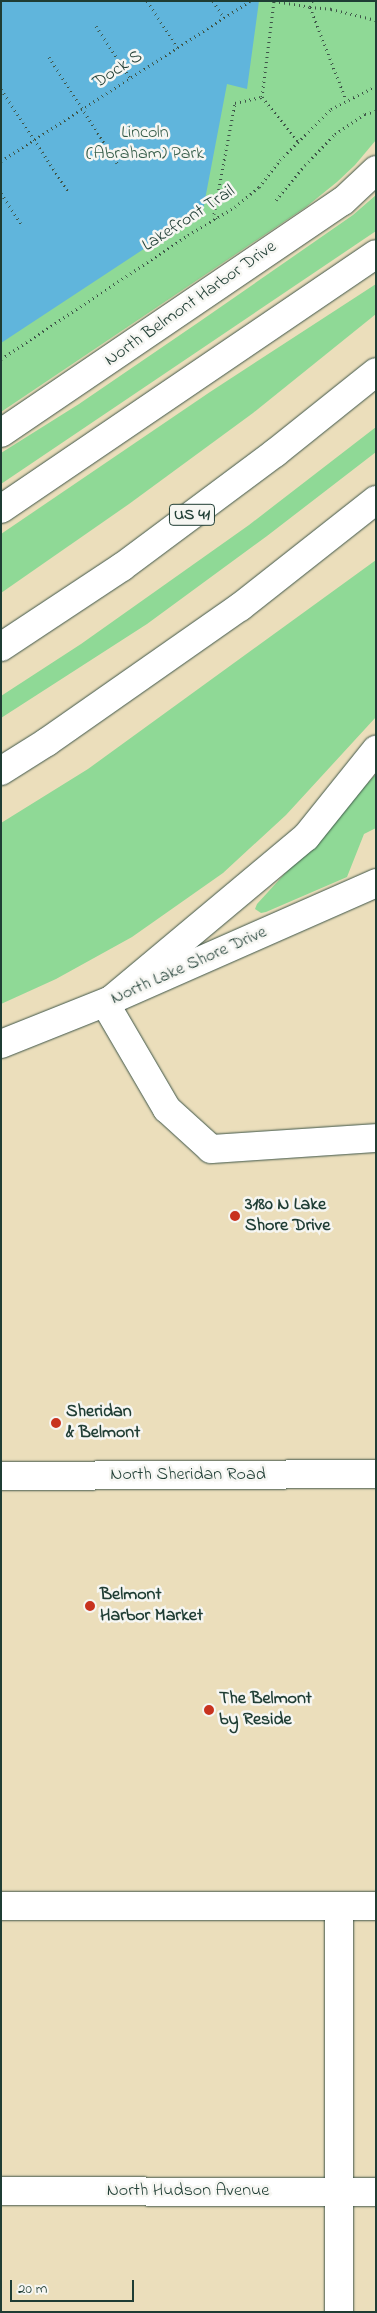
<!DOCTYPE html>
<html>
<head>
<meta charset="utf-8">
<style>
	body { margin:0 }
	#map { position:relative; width:377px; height:2313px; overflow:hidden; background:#ebdebb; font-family:"Indie Flower",sans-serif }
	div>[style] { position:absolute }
	.green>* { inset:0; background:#8fd996 }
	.water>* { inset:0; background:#60b5dc }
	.path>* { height:3px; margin-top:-1.5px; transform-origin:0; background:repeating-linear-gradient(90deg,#3e5548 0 1px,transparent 0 5px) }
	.roads { filter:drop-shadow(0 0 1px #3e5548) drop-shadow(0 0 1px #3e5548) }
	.minor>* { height:28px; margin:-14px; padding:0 14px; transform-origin:14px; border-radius:14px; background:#fff }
	.major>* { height:28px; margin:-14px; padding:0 14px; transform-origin:14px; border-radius:14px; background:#fff }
	.highway>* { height:28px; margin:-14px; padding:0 14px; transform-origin:14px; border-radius:14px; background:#fff }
	.dots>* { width:14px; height:14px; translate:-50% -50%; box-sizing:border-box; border:2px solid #f6f6f2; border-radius:50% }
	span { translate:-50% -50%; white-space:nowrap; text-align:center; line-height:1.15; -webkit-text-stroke:5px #f6f6f2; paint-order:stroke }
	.shield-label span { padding:1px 4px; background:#f6f6f2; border:1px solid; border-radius:4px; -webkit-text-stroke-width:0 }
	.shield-label { font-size:16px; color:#1f3d34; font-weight:700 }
	.street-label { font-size:18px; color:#1f3d34 }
	.park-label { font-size:18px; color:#355c48 }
	.poi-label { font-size:18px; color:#1f3d34; font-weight:700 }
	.left { translate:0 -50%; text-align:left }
	.frame { position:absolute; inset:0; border:2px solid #1f3d34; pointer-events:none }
	.scale { position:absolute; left:10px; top:2280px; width:124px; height:22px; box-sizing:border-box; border:2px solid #1f3d34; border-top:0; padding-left:6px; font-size:15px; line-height:18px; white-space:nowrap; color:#1f3d34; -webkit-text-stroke:4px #f6f6f2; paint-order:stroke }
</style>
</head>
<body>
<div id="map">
	<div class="green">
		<div style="clip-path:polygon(1px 1px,376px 1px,376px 140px,355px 165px,337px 182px,306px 207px,1px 412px)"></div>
		<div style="clip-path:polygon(376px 195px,376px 231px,1px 484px,1px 453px,79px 404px,199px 322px,353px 215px)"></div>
		<div style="clip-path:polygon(376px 284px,376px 314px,253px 413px,129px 504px,1px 593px,1px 534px,210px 392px)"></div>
		<div style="clip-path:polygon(376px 427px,376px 452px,267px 536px,147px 624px,1px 718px,1px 696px,81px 644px,249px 525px)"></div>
		<div style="clip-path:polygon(376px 560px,376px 717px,286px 815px,223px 873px,132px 937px,56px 979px,1px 1004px,1px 823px,88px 769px)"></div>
		<div style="clip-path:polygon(376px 774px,376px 828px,364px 834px,347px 877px,266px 912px,261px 913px,255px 909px,257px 904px)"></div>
	</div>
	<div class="water">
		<div style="clip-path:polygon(1px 1px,259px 1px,247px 89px,227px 84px,203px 210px,1px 343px)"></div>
	</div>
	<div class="path">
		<div style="left:147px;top:1px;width:56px;rotate:56.6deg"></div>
		<div style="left:213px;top:1px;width:20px;rotate:57deg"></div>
		<div style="left:274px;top:1px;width:36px;rotate:9deg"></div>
		<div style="left:310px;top:7px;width:100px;rotate:68.8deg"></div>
		<div style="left:312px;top:1px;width:6px;rotate:108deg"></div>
		<div style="left:310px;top:7px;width:21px;rotate:5deg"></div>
		<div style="left:331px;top:9px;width:46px;rotate:13.7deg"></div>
		<div style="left:96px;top:26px;width:62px;rotate:56.8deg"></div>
		<div style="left:49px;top:57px;width:126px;rotate:57.3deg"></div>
		<div style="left:1px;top:89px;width:124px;rotate:56.8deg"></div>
		<div style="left:262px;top:97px;width:57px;rotate:50.7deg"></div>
		<div style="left:1px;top:161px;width:296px;rotate:-32.7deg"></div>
		<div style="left:1px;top:193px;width:37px;rotate:57deg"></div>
		<div style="left:276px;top:200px;width:45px;rotate:-50.4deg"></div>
		<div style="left:305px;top:165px;width:43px;rotate:-45.9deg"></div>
		<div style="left:335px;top:134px;width:36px;rotate:-34deg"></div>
		<div style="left:365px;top:114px;width:11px;rotate:-15deg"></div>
		<div style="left:216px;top:219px;width:5px;rotate:-112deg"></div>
		<div style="left:214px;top:214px;width:113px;rotate:-79.3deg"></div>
		<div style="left:235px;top:103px;width:28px;rotate:-13deg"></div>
		<div style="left:262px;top:97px;width:97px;rotate:-82.9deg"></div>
		<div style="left:1px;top:359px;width:224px;rotate:-33.5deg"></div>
		<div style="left:188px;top:235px;width:55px;rotate:-30.8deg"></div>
		<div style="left:235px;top:207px;width:31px;rotate:-40deg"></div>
		<div style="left:259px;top:187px;width:34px;rotate:-52deg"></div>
		<div style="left:280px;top:160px;width:72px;rotate:-45deg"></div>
		<div style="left:331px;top:109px;width:51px;rotate:-27.1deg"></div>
	</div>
	<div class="roads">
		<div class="minor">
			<div style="left:1px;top:433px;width:413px;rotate:-34.2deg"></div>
			<div style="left:343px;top:201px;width:45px;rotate:-43.2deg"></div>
			<div style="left:105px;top:1003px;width:123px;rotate:59.7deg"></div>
			<div style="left:167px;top:1109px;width:59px;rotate:42.3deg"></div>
			<div style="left:211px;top:1149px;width:165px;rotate:-3.8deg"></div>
			<div style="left:1px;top:1044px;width:118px;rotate:-21.8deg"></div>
			<div style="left:111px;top:1000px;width:290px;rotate:-23.8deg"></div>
			<div style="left:1px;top:1906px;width:375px"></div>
			<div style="left:1px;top:2191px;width:375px;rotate:0.2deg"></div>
			<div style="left:339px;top:2312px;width:406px;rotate:-90deg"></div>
		</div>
		<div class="major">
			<div style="left:1px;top:1476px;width:375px;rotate:-0.3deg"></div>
		</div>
		<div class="highway">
			<div style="left:1px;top:509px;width:453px;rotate:-34.2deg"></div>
			<div style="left:1px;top:647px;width:145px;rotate:-33.5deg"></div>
			<div style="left:122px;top:567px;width:191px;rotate:-36.7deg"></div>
			<div style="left:275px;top:453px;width:129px;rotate:-38.7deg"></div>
			<div style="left:1px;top:771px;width:54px;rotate:-32.2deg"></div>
			<div style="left:47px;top:742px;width:236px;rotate:-35deg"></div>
			<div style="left:240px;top:607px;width:173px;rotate:-38.2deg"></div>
			<div style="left:111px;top:1000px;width:254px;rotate:-39.9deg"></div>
			<div style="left:306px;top:837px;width:112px;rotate:-51.2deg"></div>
		</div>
	</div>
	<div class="dots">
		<div style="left:235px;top:1216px;background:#c8321e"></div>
		<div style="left:56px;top:1423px;background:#c8321e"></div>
		<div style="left:90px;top:1606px;background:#c8321e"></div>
		<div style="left:209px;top:1710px;background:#c8321e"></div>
	</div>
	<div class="shield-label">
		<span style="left:192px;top:515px">US 41</span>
	</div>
	<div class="street-label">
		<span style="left:118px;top:70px;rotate:-33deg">Dock S</span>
		<span style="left:189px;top:219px;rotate:-33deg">Lakefront Trail</span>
		<span style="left:191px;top:304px;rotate:-35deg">North Belmont Harbor Drive</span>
		<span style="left:189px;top:966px;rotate:-24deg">North Lake Shore Drive</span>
		<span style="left:188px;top:1475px">North Sheridan Road</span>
		<span style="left:188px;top:2191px">North Hudson Avenue</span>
	</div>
	<div class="park-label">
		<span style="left:145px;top:144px">Lincoln<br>(Abraham) Park</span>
	</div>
	<div class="poi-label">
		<span class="left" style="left:245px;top:1216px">3180 N Lake<br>Shore Drive</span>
		<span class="left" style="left:66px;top:1423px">Sheridan<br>&amp; Belmont</span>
		<span class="left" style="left:100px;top:1606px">Belmont<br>Harbor Market</span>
		<span class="left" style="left:219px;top:1710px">The Belmont<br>by Reside</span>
	</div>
	<div class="frame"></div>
	<div class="scale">20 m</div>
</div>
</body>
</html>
